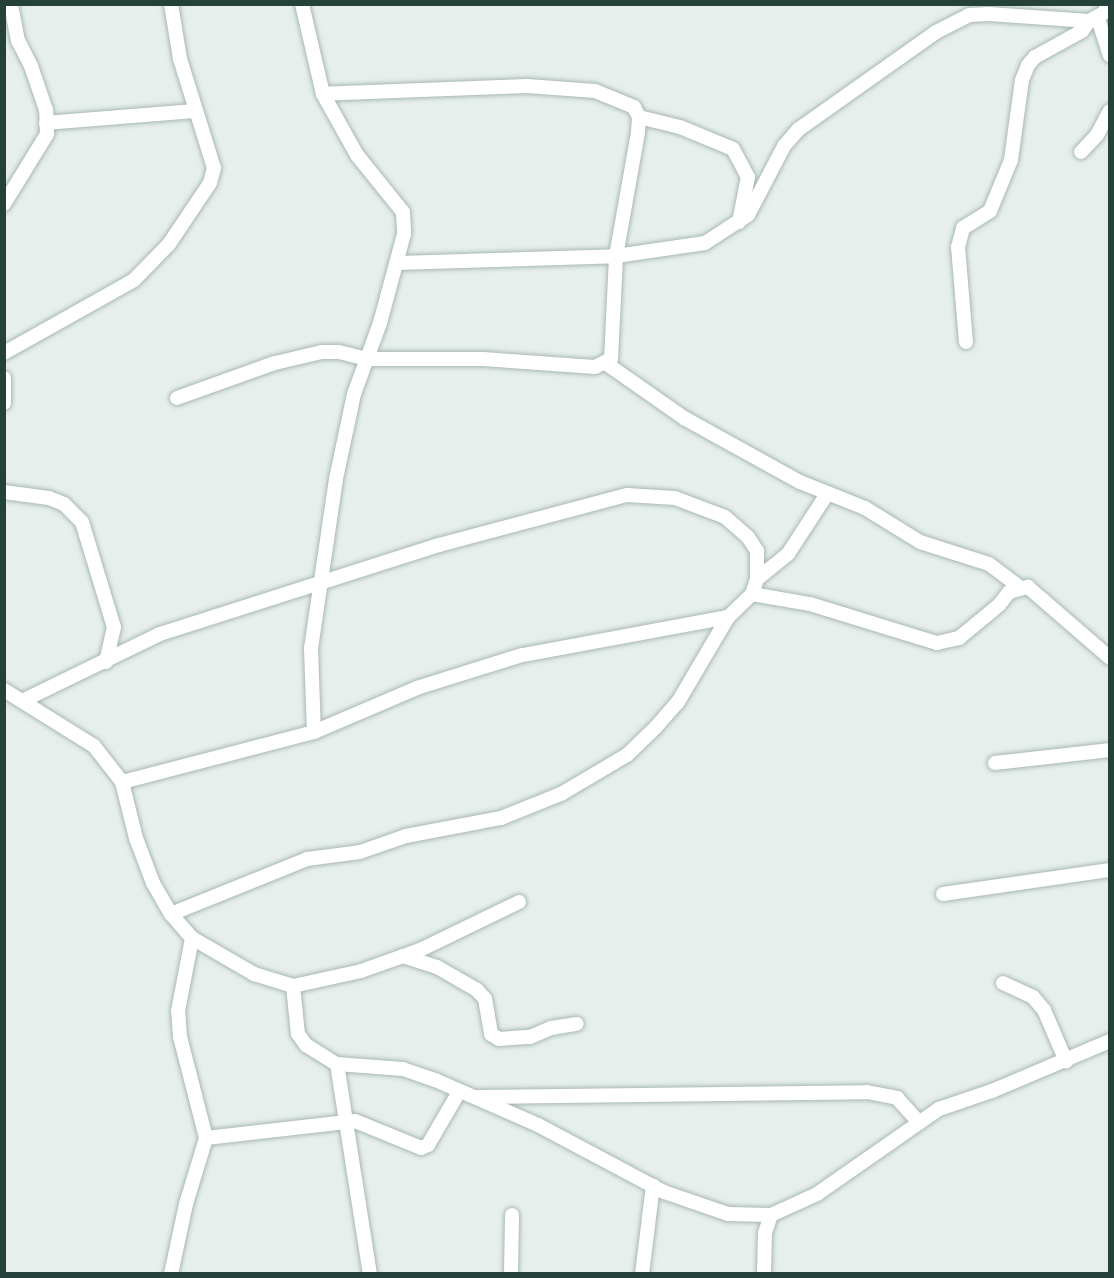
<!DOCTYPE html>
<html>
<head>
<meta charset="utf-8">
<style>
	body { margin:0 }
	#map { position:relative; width:1114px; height:1278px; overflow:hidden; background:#e6efeb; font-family:"PT Sans",sans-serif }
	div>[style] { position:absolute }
	.roads { filter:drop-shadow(0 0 2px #a8b8b2) drop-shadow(0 0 2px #a8b8b2) }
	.minor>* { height:14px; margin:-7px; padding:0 7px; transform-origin:7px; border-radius:7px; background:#fff }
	span { translate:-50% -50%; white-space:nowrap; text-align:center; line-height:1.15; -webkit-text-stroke:4.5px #f7fbf9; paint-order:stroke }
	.frame { position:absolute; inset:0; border:6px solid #24423a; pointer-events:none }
</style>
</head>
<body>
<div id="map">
	<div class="roads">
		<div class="minor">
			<div style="left:302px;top:4px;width:92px;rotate:76.9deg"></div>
			<div style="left:323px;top:94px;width:70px;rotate:60.9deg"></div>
			<div style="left:357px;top:155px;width:73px;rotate:51.1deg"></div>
			<div style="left:403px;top:212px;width:22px;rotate:87deg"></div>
			<div style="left:404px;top:234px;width:92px;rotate:105.1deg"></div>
			<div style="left:380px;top:323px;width:76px;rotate:110.1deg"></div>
			<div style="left:354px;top:394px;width:87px;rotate:102deg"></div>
			<div style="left:336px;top:479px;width:171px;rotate:98.4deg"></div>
			<div style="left:311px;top:648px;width:84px;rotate:88deg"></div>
			<div style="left:1098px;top:19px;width:38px;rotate:72deg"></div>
			<div style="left:639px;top:117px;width:42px;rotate:13.7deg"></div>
			<div style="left:680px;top:127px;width:57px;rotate:22.5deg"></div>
			<div style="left:733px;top:149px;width:32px;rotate:62deg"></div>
			<div style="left:748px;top:177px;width:46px;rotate:101.3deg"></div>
			<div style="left:46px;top:123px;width:148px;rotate:-4.6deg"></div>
			<div style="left:1081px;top:152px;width:23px;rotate:-47deg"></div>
			<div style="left:1097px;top:135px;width:27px;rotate:-62deg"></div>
			<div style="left:4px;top:204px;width:82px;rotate:-58.4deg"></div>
			<div style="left:47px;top:134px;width:24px;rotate:-92deg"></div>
			<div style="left:46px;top:110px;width:46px;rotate:-108.8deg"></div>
			<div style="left:31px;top:66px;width:28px;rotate:-117deg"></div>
			<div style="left:18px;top:41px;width:38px;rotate:-101deg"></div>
			<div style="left:398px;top:263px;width:218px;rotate:-1.8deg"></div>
			<div style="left:616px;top:256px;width:90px;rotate:-8.3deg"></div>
			<div style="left:705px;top:243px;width:51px;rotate:-33.1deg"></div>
			<div style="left:748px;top:215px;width:78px;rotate:-62.4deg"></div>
			<div style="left:784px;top:146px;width:23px;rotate:-49deg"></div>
			<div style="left:799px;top:129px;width:168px;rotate:-35.3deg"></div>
			<div style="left:936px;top:32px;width:37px;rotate:-27deg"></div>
			<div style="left:969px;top:15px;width:20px;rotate:-3deg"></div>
			<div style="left:989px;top:14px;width:100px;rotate:4deg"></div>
			<div style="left:1089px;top:21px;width:18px;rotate:-29deg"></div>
			<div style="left:1105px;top:12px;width:8px;rotate:-76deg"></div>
			<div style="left:966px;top:342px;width:95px;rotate:-94.8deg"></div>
			<div style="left:958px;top:247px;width:20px;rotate:-75deg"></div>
			<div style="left:963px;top:228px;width:32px;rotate:-32deg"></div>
			<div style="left:990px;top:211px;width:55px;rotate:-67.6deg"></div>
			<div style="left:1011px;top:160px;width:81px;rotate:-82.2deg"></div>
			<div style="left:1022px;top:80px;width:16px;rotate:-68deg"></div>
			<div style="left:1028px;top:65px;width:11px;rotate:-49deg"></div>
			<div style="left:1035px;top:57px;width:54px;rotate:-29deg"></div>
			<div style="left:1082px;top:31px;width:12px;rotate:-55deg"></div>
			<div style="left:4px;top:353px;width:149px;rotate:-29.3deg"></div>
			<div style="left:134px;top:280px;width:50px;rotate:-45.8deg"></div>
			<div style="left:169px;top:244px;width:73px;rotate:-56.1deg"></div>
			<div style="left:210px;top:183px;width:16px;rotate:-75deg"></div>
			<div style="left:214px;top:168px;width:114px;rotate:-107.3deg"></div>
			<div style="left:180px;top:59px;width:56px;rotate:-99.3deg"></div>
			<div style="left:607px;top:364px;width:94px;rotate:35deg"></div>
			<div style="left:684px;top:418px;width:132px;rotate:28.9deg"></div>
			<div style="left:800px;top:482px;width:70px;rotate:21.8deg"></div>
			<div style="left:865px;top:508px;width:65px;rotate:31.7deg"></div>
			<div style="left:920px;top:542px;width:72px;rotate:17.7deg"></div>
			<div style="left:989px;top:564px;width:39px;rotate:37deg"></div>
			<div style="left:4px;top:378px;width:25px;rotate:90deg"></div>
			<div style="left:177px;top:398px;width:104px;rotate:-19.7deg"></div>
			<div style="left:275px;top:363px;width:48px;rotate:-13.2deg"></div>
			<div style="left:322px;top:352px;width:17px"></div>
			<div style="left:339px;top:352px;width:30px;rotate:14deg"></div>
			<div style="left:368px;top:359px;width:115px"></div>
			<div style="left:483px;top:359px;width:112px;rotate:4.1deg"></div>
			<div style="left:595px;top:367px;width:18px;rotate:-27deg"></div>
			<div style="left:611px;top:359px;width:103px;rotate:-87.2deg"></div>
			<div style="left:616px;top:256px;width:126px;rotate:-79.9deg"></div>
			<div style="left:638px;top:132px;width:15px;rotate:-86deg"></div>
			<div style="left:639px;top:117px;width:11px;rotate:-117deg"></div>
			<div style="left:634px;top:107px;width:42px;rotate:-157.7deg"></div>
			<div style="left:595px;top:91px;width:68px;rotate:-175.8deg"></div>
			<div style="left:527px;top:86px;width:204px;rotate:177.8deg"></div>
			<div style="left:4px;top:492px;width:45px;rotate:7.6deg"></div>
			<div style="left:49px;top:498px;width:16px;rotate:22deg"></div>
			<div style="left:64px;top:504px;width:25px;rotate:45deg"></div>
			<div style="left:82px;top:522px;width:110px;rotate:73.1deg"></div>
			<div style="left:114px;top:627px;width:36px;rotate:103deg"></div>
			<div style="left:757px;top:579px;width:40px;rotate:-39deg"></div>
			<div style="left:788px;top:554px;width:72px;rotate:-57deg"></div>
			<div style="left:752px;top:594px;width:59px;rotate:9.8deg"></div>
			<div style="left:810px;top:604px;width:133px;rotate:17.1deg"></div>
			<div style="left:937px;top:643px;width:23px;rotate:-13deg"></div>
			<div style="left:959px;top:638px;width:52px;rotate:-39.5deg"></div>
			<div style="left:999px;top:605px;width:16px;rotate:-52deg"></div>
			<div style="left:1009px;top:592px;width:20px;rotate:-15deg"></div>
			<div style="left:1028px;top:587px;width:108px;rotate:40.9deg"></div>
			<div style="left:4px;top:690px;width:106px;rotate:31.9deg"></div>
			<div style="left:94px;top:746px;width:46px;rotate:52.1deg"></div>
			<div style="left:122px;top:782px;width:58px;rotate:76deg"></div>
			<div style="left:136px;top:838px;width:48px;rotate:69.3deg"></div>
			<div style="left:153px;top:883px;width:36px;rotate:60deg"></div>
			<div style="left:171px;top:914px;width:32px;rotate:49deg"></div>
			<div style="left:192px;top:938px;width:72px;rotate:30.1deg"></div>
			<div style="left:254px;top:974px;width:41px;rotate:17.1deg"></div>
			<div style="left:293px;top:986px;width:70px;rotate:-12.4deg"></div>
			<div style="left:361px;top:971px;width:63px;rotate:-19.6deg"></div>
			<div style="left:420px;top:950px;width:110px;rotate:-25.9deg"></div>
			<div style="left:22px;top:701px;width:153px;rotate:-25.9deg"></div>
			<div style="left:160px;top:634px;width:293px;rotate:-17.7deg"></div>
			<div style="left:439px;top:545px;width:195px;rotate:-14.9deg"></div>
			<div style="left:627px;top:495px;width:48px;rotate:3.6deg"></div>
			<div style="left:675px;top:498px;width:53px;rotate:20.8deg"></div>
			<div style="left:725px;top:517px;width:30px;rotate:41deg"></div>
			<div style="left:748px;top:537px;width:17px;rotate:57deg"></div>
			<div style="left:757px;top:551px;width:28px;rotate:90deg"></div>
			<div style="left:757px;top:579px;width:16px;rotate:108deg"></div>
			<div style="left:752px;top:594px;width:33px;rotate:136deg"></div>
			<div style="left:728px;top:617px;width:209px;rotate:169.5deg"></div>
			<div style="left:522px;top:655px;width:110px;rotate:162.6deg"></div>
			<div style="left:417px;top:688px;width:112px;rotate:156.9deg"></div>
			<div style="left:314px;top:732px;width:198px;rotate:165.4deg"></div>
			<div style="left:995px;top:763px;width:116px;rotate:-6.4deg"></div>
			<div style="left:943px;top:894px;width:169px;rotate:-8.2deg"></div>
			<div style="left:171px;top:914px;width:147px;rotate:-22deg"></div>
			<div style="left:307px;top:859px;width:53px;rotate:-7.5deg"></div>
			<div style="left:360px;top:852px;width:49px;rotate:-19.2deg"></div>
			<div style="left:406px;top:836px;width:97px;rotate:-10.7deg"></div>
			<div style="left:501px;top:818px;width:65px;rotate:-21.8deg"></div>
			<div style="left:561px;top:794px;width:77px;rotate:-30.6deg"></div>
			<div style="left:627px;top:755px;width:40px;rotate:-44deg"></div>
			<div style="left:656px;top:727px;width:33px;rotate:-49deg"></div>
			<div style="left:678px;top:702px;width:99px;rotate:-59.5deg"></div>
			<div style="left:403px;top:956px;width:36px;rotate:18deg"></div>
			<div style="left:437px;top:967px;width:46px;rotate:29.9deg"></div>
			<div style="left:477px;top:990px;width:12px;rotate:48deg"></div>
			<div style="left:485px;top:999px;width:36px;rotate:80deg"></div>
			<div style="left:491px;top:1034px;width:9px;rotate:32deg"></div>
			<div style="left:499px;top:1039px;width:31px;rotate:-4deg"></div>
			<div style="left:530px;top:1037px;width:23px;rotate:-23deg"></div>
			<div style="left:551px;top:1028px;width:26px;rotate:-9deg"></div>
			<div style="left:1003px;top:983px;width:33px;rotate:25deg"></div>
			<div style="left:1033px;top:997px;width:17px;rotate:50deg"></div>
			<div style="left:1044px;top:1010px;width:56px;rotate:66.7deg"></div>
			<div style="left:293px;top:986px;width:48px;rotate:84.1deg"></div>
			<div style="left:298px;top:1034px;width:14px;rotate:54deg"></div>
			<div style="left:306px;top:1045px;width:36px;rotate:32deg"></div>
			<div style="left:337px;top:1064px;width:213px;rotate:81.1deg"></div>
			<div style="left:337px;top:1064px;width:66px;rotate:4.3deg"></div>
			<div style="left:403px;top:1069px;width:34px;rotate:19deg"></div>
			<div style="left:435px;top:1080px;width:112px;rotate:23.6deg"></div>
			<div style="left:538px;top:1125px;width:143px;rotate:28deg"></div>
			<div style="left:664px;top:1192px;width:68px;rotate:19deg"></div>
			<div style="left:728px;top:1214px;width:43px;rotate:1.3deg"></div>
			<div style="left:771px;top:1215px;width:51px;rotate:-24.5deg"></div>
			<div style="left:817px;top:1194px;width:149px;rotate:-34.9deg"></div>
			<div style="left:939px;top:1109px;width:56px;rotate:-18.8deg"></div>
			<div style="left:992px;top:1091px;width:128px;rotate:-23deg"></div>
			<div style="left:478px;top:1097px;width:389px;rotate:-0.7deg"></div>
			<div style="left:867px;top:1092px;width:31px;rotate:11deg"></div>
			<div style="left:897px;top:1098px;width:31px;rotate:48deg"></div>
			<div style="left:206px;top:1138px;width:150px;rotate:-6.5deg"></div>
			<div style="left:355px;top:1121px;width:71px;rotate:22.2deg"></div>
			<div style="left:421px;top:1148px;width:8px;rotate:-23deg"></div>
			<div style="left:428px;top:1145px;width:61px;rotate:-59.7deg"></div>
			<div style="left:171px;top:1274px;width:72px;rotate:-77.9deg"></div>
			<div style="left:186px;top:1204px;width:69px;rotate:-73.1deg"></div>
			<div style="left:206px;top:1138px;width:104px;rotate:-104.4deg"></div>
			<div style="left:180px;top:1037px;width:26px;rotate:-94deg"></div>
			<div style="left:178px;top:1011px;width:74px;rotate:-79.1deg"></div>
			<div style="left:511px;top:1274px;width:59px;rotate:-89deg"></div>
			<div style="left:642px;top:1274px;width:89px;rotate:-82.9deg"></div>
			<div style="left:764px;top:1274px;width:41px;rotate:-88.6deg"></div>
			<div style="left:765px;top:1233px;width:19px;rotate:-72deg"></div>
		</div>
	</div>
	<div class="frame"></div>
</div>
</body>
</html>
